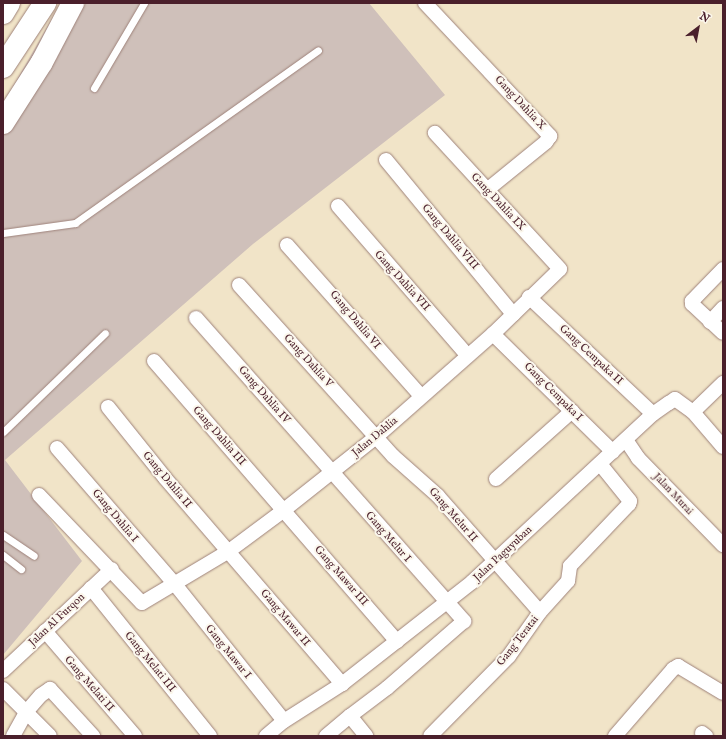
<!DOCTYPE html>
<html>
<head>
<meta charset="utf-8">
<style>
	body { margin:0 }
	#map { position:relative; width:726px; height:739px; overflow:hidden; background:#f1e4c8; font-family:"IM FELL English",serif }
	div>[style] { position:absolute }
	.industrial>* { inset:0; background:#cfc0ba }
	.roads { filter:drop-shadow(0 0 1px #9e827a) drop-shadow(0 0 1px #9e827a) }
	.lane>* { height:7px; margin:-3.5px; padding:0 3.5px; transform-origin:3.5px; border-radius:3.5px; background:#fff }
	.street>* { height:14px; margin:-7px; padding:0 7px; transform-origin:7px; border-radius:7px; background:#fff }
	.highway>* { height:22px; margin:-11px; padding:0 11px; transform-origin:11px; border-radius:11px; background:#fff }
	span { translate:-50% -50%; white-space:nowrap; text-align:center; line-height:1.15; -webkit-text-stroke:4px #fbf7ec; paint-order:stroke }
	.street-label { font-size:11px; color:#4a1f2b }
	.frame { position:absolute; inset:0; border:4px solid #4a1f2b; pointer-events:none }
	.north { position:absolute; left:678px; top:8px; width:40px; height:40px; -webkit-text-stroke:3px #fbf7ec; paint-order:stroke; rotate:32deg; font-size:11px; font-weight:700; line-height:16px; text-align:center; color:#4a1f2b }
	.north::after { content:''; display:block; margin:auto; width:14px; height:18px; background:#4a1f2b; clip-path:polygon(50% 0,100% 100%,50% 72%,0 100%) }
</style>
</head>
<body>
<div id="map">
	<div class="industrial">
		<div style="clip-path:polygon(61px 3px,369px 3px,445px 95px,253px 244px,5px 460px,82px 561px,3px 655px,3px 104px)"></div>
	</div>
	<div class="roads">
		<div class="lane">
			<div style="left:94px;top:88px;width:99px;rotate:-59.5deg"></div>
			<div style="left:3px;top:233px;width:73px;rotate:-7.9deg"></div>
			<div style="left:75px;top:223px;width:298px;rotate:-35.4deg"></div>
			<div style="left:3px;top:432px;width:142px;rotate:-44.1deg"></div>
			<div style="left:3px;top:535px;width:37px;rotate:34deg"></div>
			<div style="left:3px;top:555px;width:23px;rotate:38deg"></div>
		</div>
		<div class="street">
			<div style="left:425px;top:3px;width:183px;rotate:46.8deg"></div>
			<div style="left:550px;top:136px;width:7px;rotate:124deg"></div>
			<div style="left:546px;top:142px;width:76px;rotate:140.9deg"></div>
			<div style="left:386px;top:160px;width:200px;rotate:50.5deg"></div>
			<div style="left:338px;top:206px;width:197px;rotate:49.1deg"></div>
			<div style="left:287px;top:245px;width:202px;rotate:48.4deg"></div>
			<div style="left:723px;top:269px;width:45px;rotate:134.1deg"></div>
			<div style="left:692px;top:301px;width:3px;rotate:90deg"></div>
			<div style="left:692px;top:304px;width:42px;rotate:43.1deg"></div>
			<div style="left:239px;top:285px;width:230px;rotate:48deg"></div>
			<div style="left:393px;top:456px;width:60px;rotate:41.6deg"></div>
			<div style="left:438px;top:496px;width:154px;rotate:48.7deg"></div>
			<div style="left:540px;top:612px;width:54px;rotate:125.2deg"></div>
			<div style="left:509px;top:656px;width:112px;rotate:134.6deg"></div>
			<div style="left:529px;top:297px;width:170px;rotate:43.3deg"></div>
			<div style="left:196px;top:318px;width:405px;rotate:48.5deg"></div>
			<div style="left:464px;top:621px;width:102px;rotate:139deg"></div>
			<div style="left:387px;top:688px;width:46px;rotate:142.9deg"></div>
			<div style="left:710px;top:322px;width:19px;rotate:-47deg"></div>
			<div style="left:493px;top:334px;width:168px;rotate:44.5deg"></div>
			<div style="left:154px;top:361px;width:371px;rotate:49.1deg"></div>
			<div style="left:108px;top:407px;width:91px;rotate:51.2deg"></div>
			<div style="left:165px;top:478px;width:272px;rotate:49.3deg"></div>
			<div style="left:693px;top:412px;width:42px;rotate:-44deg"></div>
			<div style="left:626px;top:440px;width:22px;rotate:56deg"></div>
			<div style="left:638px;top:458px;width:122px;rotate:45.7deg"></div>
			<div style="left:57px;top:448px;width:179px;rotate:49.1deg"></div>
			<div style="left:174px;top:583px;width:176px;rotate:51.4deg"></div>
			<div style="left:496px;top:479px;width:102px;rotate:-41.8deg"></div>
			<div style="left:39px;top:495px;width:149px;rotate:46.4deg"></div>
			<div style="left:142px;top:603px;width:101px;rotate:-30.9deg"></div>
			<div style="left:229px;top:551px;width:69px;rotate:-36.7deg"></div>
			<div style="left:284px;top:510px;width:117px;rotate:-38.4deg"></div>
			<div style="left:376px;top:437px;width:156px;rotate:-41.4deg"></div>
			<div style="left:493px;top:334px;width:93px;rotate:-44.1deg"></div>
			<div style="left:560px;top:269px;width:185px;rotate:-132.6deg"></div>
			<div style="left:91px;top:588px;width:190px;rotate:51.2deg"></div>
			<div style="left:540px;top:612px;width:42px;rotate:-47.9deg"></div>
			<div style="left:568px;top:581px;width:15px;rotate:-82deg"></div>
			<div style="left:570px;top:566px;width:86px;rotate:-46.4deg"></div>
			<div style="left:629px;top:504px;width:3px;rotate:-72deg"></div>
			<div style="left:630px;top:501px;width:48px;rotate:-129deg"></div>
			<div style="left:45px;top:631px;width:138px;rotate:49.4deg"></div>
			<div style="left:3px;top:671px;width:149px;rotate:-43.1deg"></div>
			<div style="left:3px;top:689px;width:66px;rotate:45deg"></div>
			<div style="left:702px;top:733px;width:5px;rotate:37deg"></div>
			<div style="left:13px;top:736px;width:29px;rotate:-61deg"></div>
			<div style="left:27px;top:711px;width:21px;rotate:-49deg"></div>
			<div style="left:41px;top:695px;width:11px;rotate:-34deg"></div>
			<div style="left:50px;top:689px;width:64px;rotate:47.5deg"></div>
			<div style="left:266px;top:736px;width:23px;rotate:-40deg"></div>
			<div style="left:284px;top:721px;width:69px;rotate:-32.5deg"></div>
			<div style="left:342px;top:684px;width:165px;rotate:-38.1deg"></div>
			<div style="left:472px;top:582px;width:247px;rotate:-42.9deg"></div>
			<div style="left:653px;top:414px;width:19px;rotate:-35deg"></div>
			<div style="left:669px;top:403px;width:7px;rotate:-34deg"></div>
			<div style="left:675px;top:399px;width:22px;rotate:36deg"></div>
			<div style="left:693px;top:412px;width:46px;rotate:49.4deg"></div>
			<div style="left:326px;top:736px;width:31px;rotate:-40deg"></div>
			<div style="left:350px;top:716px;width:26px;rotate:51deg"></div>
			<div style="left:615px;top:736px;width:89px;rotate:-49.1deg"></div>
			<div style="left:673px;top:669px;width:6px;rotate:-31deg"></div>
			<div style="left:678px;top:666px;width:52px;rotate:31deg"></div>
		</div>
		<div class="highway">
			<div style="left:3px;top:13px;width:12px;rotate:-59deg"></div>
			<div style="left:3px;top:67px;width:77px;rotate:-56.7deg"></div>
			<div style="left:3px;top:123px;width:72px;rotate:-57.4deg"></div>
			<div style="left:42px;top:62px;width:67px;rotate:-62.3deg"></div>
		</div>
	</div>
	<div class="street-label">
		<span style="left:520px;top:103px;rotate:47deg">Gang Dahlia X</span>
		<span style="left:498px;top:202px;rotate:47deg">Gang Dahlia IX</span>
		<span style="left:450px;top:237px;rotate:50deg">Gang Dahlia VIII</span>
		<span style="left:402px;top:281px;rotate:48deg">Gang Dahlia VII</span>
		<span style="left:355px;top:320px;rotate:50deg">Gang Dahlia VI</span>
		<span style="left:591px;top:355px;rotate:43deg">Gang Cempaka II</span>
		<span style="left:308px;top:361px;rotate:48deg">Gang Dahlia V</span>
		<span style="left:553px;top:392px;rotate:45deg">Gang Cempaka I</span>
		<span style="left:264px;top:395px;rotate:49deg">Gang Dahlia IV</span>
		<span style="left:219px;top:436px;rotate:49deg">Gang Dahlia III</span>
		<span style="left:375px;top:437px;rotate:-40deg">Jalan Dahlia</span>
		<span style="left:167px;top:480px;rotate:50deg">Gang Dahlia II</span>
		<span style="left:673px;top:494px;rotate:47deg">Jalan Murai</span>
		<span style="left:453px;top:515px;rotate:49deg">Gang Melur II</span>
		<span style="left:115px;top:516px;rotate:50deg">Gang Dahlia I</span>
		<span style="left:388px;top:537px;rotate:49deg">Gang Melur I</span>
		<span style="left:503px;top:554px;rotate:-43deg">Jalan Paguyuban</span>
		<span style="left:341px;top:576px;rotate:49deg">Gang Mawar III</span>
		<span style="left:285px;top:618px;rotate:50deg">Gang Mawar II</span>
		<span style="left:57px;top:620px;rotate:-43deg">Jalan Al Furqon</span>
		<span style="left:518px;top:641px;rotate:-52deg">Gang Teratai</span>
		<span style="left:228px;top:652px;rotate:51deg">Gang Mawar I</span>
		<span style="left:150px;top:662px;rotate:51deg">Gang Melati III</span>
		<span style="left:89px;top:684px;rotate:49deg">Gang Melati II</span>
	</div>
	<div class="frame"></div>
	<div class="north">N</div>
</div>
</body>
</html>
